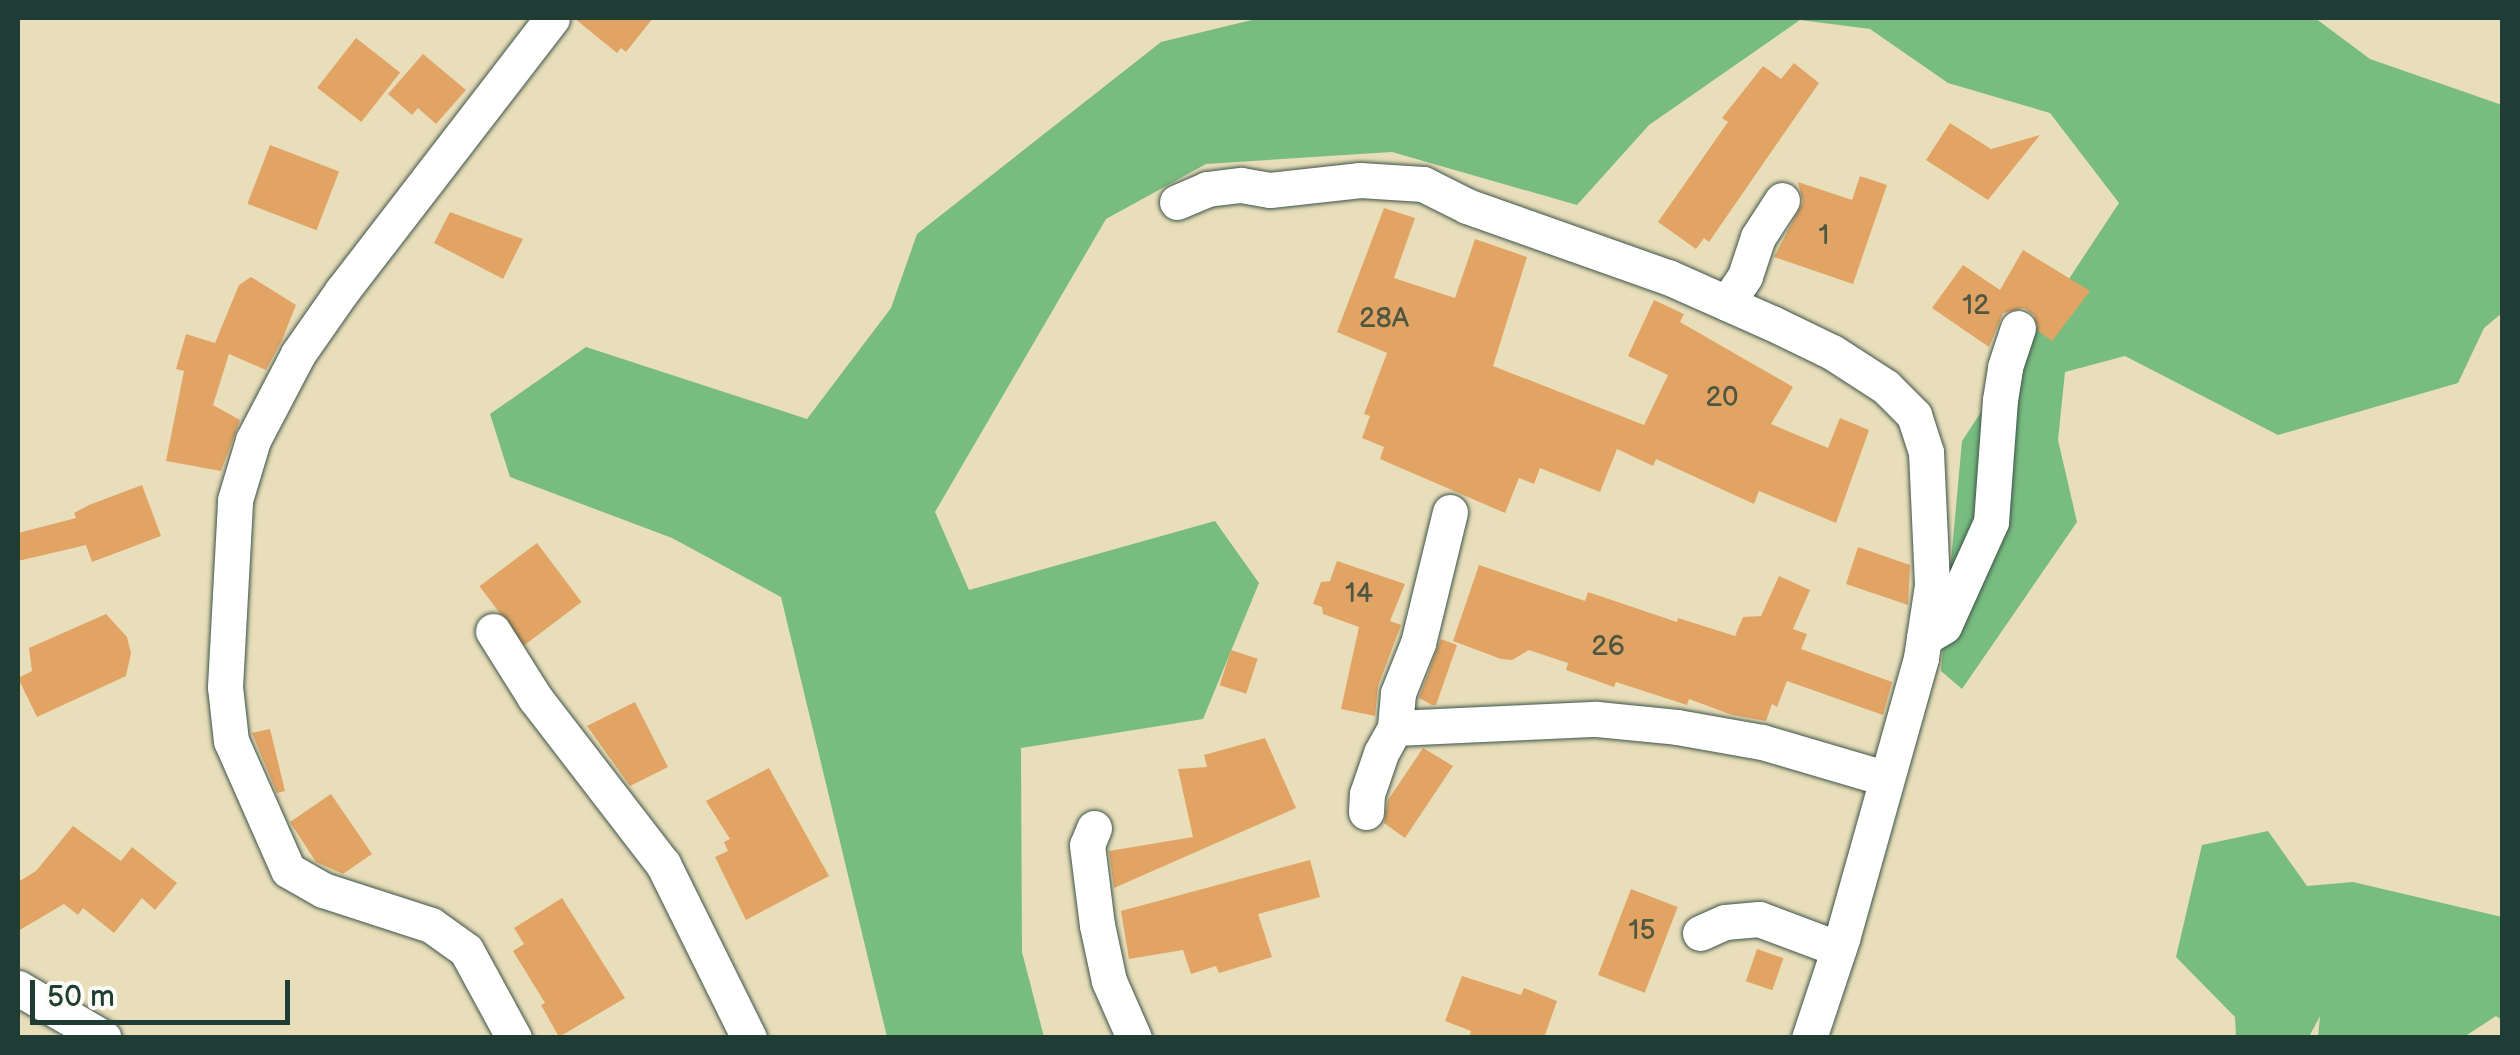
<!DOCTYPE html>
<html>
<head>
<meta charset="utf-8">
<style>
	body { margin:0 }
	#map { position:relative; width:2520px; height:1055px; overflow:hidden; background:#e9deba; font-family:"Balsamiq Sans",sans-serif }
	div>[style] { position:absolute }
	.forest>* { inset:0; background:#78bc80 }
	.building>* { inset:0; background:#e2a465; transform-origin:0 0 }
	.roads { filter:drop-shadow(0 0 2px #3d5548) drop-shadow(0 0 2px #3d5548) }
	.street>* { height:35px; margin:-17.5px; padding:0 17.5px; transform-origin:17.5px; border-radius:17.5px; background:#fff }
	span { translate:-50% -50%; white-space:nowrap; text-align:center; line-height:1.15; -webkit-text-stroke:9px #fdfcf7; paint-order:stroke }
	.number-label { font-size:28px; color:#505740 }
	.number-label span { -webkit-text-stroke-width:0 }
	.frame { position:absolute; inset:0; border:20px solid #1f3d34; pointer-events:none }
	.scale { position:absolute; left:30px; top:980px; width:260px; height:45px; box-sizing:border-box; border:5px solid #1f3d34; border-top:0; padding-left:12px; font-size:30px; line-height:35px; white-space:nowrap; color:#1f3d34; -webkit-text-stroke:8px #fdfcf7; paint-order:stroke }
</style>
</head>
<body>
<div id="map">
	<div class="forest">
		<div style="clip-path:polygon(1260px 18px,2315px 18px,2370px 59px,2502px 105px,2502px 313px,2484px 328px,2458px 383px,2278px 435px,2125px 356px,2065px 372px,2058px 440px,2077px 522px,1962px 689px,1941px 671px,1962px 441px,2119px 203px,2050px 113px,1948px 83px,1870px 29px,1800px 20px,1649px 125px,1577px 205px,1392px 152px,1206px 164px,1106px 219px,935px 512px,969px 590px,1215px 521px,1259px 583px,1203px 719px,1021px 748px,1022px 952px,1044px 1037px,887px 1037px,781px 597px,672px 538px,510px 477px,490px 414px,586px 347px,807px 419px,891px 308px,917px 234px,1161px 42px)"></div>
		<div style="clip-path:polygon(2268px 831px,2307px 886px,2353px 882px,2502px 917px,2502px 1020px,2496px 1016px,2464px 1037px,2318px 1037px,2320px 1016px,2309px 1037px,2236px 1037px,2235px 1017px,2176px 957px,2202px 845px)"></div>
	</div>
	<div class="building">
		<div style="clip-path:polygon(574px 18px,653px 18px,626px 52px,621px 48px,617px 53px)"></div>
		<div style="left:356px;top:38px;width:56px;height:63px;rotate:38deg"></div>
		<div style="clip-path:polygon(423px 54px,466px 90px,436px 124px,418px 108px,412px 115px,388px 94px)"></div>
		<div style="clip-path:polygon(1794px 63px,1819px 83px,1709px 242px,1704px 238px,1696px 249px,1658px 222px,1728px 122px,1722px 118px,1763px 66px,1781px 79px)"></div>
		<div style="clip-path:polygon(1950px 123px,1991px 149px,2040px 135px,1988px 200px,1926px 160px)"></div>
		<div style="left:270px;top:145px;width:74px;height:63px;rotate:21deg"></div>
		<div style="clip-path:polygon(1860px 176px,1887px 185px,1853px 284px,1774px 257px,1803px 202px,1798px 182px,1852px 200px)"></div>
		<div style="clip-path:polygon(1384px 208px,1415px 218px,1394px 278px,1455px 298px,1475px 239px,1527px 257px,1493px 366px,1644px 425px,1668px 375px,1628px 356px,1654px 300px,1684px 314px,1680px 322px,1793px 387px,1771px 424px,1828px 448px,1840px 418px,1869px 430px,1836px 523px,1759px 491px,1754px 504px,1656px 459px,1653px 466px,1617px 449px,1600px 492px,1540px 468px,1534px 484px,1519px 478px,1505px 513px,1380px 459px,1384px 447px,1362px 438px,1370px 416px,1364px 414px,1387px 353px,1337px 332px)"></div>
		<div style="clip-path:polygon(450px 212px,523px 239px,503px 279px,434px 243px)"></div>
		<div style="clip-path:polygon(2023px 250px,2090px 291px,2052px 341px,2038px 331px,2034px 315px,2024px 308px,2003px 313px,1989px 347px,1932px 308px,1963px 265px,2000px 290px)"></div>
		<div style="clip-path:polygon(251px 277px,296px 305px,282px 340px,266px 370px,229px 354px,213px 405px,240px 420px,221px 471px,166px 461px,184px 371px,176px 369px,186px 334px,215px 343px,239px 285px)"></div>
		<div style="clip-path:polygon(142px 485px,161px 536px,92px 562px,86px 545px,18px 561px,18px 533px,76px 518px,74px 513px,89px 505px)"></div>
		<div style="left:537px;top:543px;width:74px;height:72px;rotate:53deg"></div>
		<div style="clip-path:polygon(1858px 547px,1910px 565px,1908px 605px,1846px 584px)"></div>
		<div style="clip-path:polygon(1337px 561px,1405px 584px,1390px 621px,1401px 625px,1378px 686px,1375px 716px,1341px 709px,1359px 627px,1323px 614px,1322px 607px,1313px 604px,1321px 582px,1330px 581px)"></div>
		<div style="clip-path:polygon(1479px 565px,1585px 601px,1588px 592px,1677px 622px,1678px 618px,1735px 636px,1743px 617px,1761px 616px,1779px 576px,1810px 590px,1793px 629px,1807px 634px,1801px 649px,1892px 682px,1883px 715px,1787px 681px,1777px 707px,1772px 704px,1766px 721px,1732px 715px,1689px 699px,1687px 705px,1616px 682px,1614px 687px,1566px 670px,1568px 663px,1529px 650px,1512px 660px,1501px 659px,1453px 641px)"></div>
		<div style="clip-path:polygon(106px 614px,127px 637px,131px 653px,126px 676px,37px 717px,18px 678px,32px 671px,29px 648px)"></div>
		<div style="clip-path:polygon(1441px 639px,1457px 645px,1436px 705px,1432px 705px,1419px 698px)"></div>
		<div style="left:1231px;top:650px;width:28px;height:37px;rotate:18deg"></div>
		<div style="clip-path:polygon(635px 702px,668px 767px,630px 786px,587px 726px)"></div>
		<div style="clip-path:polygon(270px 729px,285px 791px,277px 793px,252px 733px)"></div>
		<div style="clip-path:polygon(1265px 738px,1296px 808px,1114px 888px,1109px 851px,1193px 837px,1178px 769px,1207px 767px,1204px 755px)"></div>
		<div style="clip-path:polygon(1423px 748px,1453px 766px,1405px 838px,1384px 823px,1388px 800px)"></div>
		<div style="clip-path:polygon(769px 768px,829px 876px,746px 920px,715px 857px,728px 851px,724px 842px,730px 839px,706px 801px)"></div>
		<div style="clip-path:polygon(331px 794px,372px 854px,343px 874px,316px 862px,290px 822px)"></div>
		<div style="clip-path:polygon(73px 826px,121px 861px,132px 847px,177px 883px,155px 910px,142px 898px,114px 933px,83px 908px,78px 915px,64px 904px,18px 931px,18px 882px,36px 871px)"></div>
		<div style="clip-path:polygon(1310px 860px,1320px 897px,1258px 914px,1272px 957px,1219px 973px,1216px 966px,1191px 974px,1183px 950px,1129px 959px,1121px 911px)"></div>
		<div style="left:1631px;top:889px;width:50px;height:92px;rotate:21deg"></div>
		<div style="clip-path:polygon(562px 898px,625px 998px,559px 1037px,541px 1005px,545px 1003px,513px 951px,524px 944px,514px 928px)"></div>
		<div style="left:1757px;top:949px;width:28px;height:34px;rotate:19deg"></div>
		<div style="clip-path:polygon(1462px 976px,1521px 995px,1524px 988px,1557px 1001px,1544px 1038px,1469px 1038px,1471px 1031px,1445px 1021px)"></div>
	</div>
	<div class="roads">
		<div class="street">
			<div style="left:1177px;top:202px;width:33px;rotate:-23deg"></div>
			<div style="left:1207px;top:189px;width:34px;rotate:-7deg"></div>
			<div style="left:1241px;top:185px;width:29px;rotate:10deg"></div>
			<div style="left:1270px;top:190px;width:91px;rotate:-6.3deg"></div>
			<div style="left:1360px;top:180px;width:63px;rotate:3.6deg"></div>
			<div style="left:1423px;top:184px;width:49px;rotate:26.6deg"></div>
			<div style="left:1467px;top:206px;width:213px;rotate:19.5deg"></div>
			<div style="left:1668px;top:277px;width:114px;rotate:23.9deg"></div>
			<div style="left:1772px;top:323px;width:67px;rotate:25.8deg"></div>
			<div style="left:1832px;top:352px;width:64px;rotate:32.9deg"></div>
			<div style="left:1886px;top:387px;width:40px;rotate:45deg"></div>
			<div style="left:1914px;top:415px;width:39px;rotate:72deg"></div>
			<div style="left:1926px;top:452px;width:133px;rotate:87.4deg"></div>
			<div style="left:1932px;top:585px;width:74px;rotate:98.6deg"></div>
			<div style="left:1921px;top:658px;width:292px;rotate:105.7deg"></div>
			<div style="left:1842px;top:939px;width:104px;rotate:108.4deg"></div>
			<div style="left:1727px;top:303px;width:32px;rotate:-56deg"></div>
			<div style="left:1745px;top:276px;width:41px;rotate:-71.6deg"></div>
			<div style="left:1758px;top:237px;width:44px;rotate:-57deg"></div>
			<div style="left:1450px;top:512px;width:135px;rotate:103.7deg"></div>
			<div style="left:1418px;top:643px;width:54px;rotate:111.8deg"></div>
			<div style="left:1398px;top:693px;width:35px;rotate:95deg"></div>
			<div style="left:1395px;top:728px;width:202px;rotate:-2.6deg"></div>
			<div style="left:1597px;top:719px;width:80px;rotate:5.7deg"></div>
			<div style="left:1677px;top:727px;width:86px;rotate:10deg"></div>
			<div style="left:1762px;top:742px;width:127px;rotate:16.4deg"></div>
			<div style="left:493px;top:631px;width:79px;rotate:57.9deg"></div>
			<div style="left:535px;top:698px;width:210px;rotate:52.4deg"></div>
			<div style="left:663px;top:864px;width:194px;rotate:63.7deg"></div>
			<div style="left:1924px;top:638px;width:23px;rotate:-31deg"></div>
			<div style="left:1944px;top:626px;width:114px;rotate:-65.7deg"></div>
			<div style="left:1991px;top:522px;width:122px;rotate:-85.8deg"></div>
			<div style="left:2000px;top:400px;width:33px;rotate:-81deg"></div>
			<div style="left:2005px;top:367px;width:41px;rotate:-71.6deg"></div>
			<div style="left:1366px;top:812px;width:18px;rotate:-87deg"></div>
			<div style="left:1367px;top:794px;width:43px;rotate:-71.1deg"></div>
			<div style="left:1381px;top:753px;width:29px;rotate:-61deg"></div>
			<div style="left:1094px;top:828px;width:18px;rotate:112deg"></div>
			<div style="left:1087px;top:845px;width:81px;rotate:82.9deg"></div>
			<div style="left:1097px;top:925px;width:57px;rotate:77.9deg"></div>
			<div style="left:1109px;top:981px;width:62px;rotate:66.3deg"></div>
			<div style="left:1700px;top:933px;width:27px;rotate:-24deg"></div>
			<div style="left:1725px;top:922px;width:34px;rotate:-5deg"></div>
			<div style="left:1759px;top:919px;width:85px;rotate:20.6deg"></div>
			<div style="left:18px;top:988px;width:99px;rotate:30.2deg"></div>
			<div style="left:514px;top:1038px;width:100px;rotate:-118.6deg"></div>
			<div style="left:466px;top:950px;width:43px;rotate:-144.5deg"></div>
			<div style="left:431px;top:925px;width:114px;rotate:-162deg"></div>
			<div style="left:323px;top:890px;width:40px;rotate:-150.3deg"></div>
			<div style="left:288px;top:870px;width:141px;rotate:-113.8deg"></div>
			<div style="left:231px;top:741px;width:54px;rotate:-96.3deg"></div>
			<div style="left:225px;top:687px;width:187px;rotate:-86.9deg"></div>
			<div style="left:235px;top:500px;width:63px;rotate:-73.3deg"></div>
			<div style="left:253px;top:440px;width:97px;rotate:-62.4deg"></div>
			<div style="left:298px;top:354px;width:77px;rotate:-55.1deg"></div>
			<div style="left:342px;top:291px;width:344px;rotate:-52.4deg"></div>
		</div>
	</div>
	<div class="number-label">
		<span style="left:1824px;top:236px">1</span>
		<span style="left:1976px;top:306px">12</span>
		<span style="left:1384px;top:319px">28А</span>
		<span style="left:1722px;top:398px">20</span>
		<span style="left:1359px;top:594px">14</span>
		<span style="left:1608px;top:647px">26</span>
		<span style="left:1642px;top:931px">15</span>
	</div>
	<div class="frame"></div>
	<div class="scale">50 m</div>
</div>
</body>
</html>
